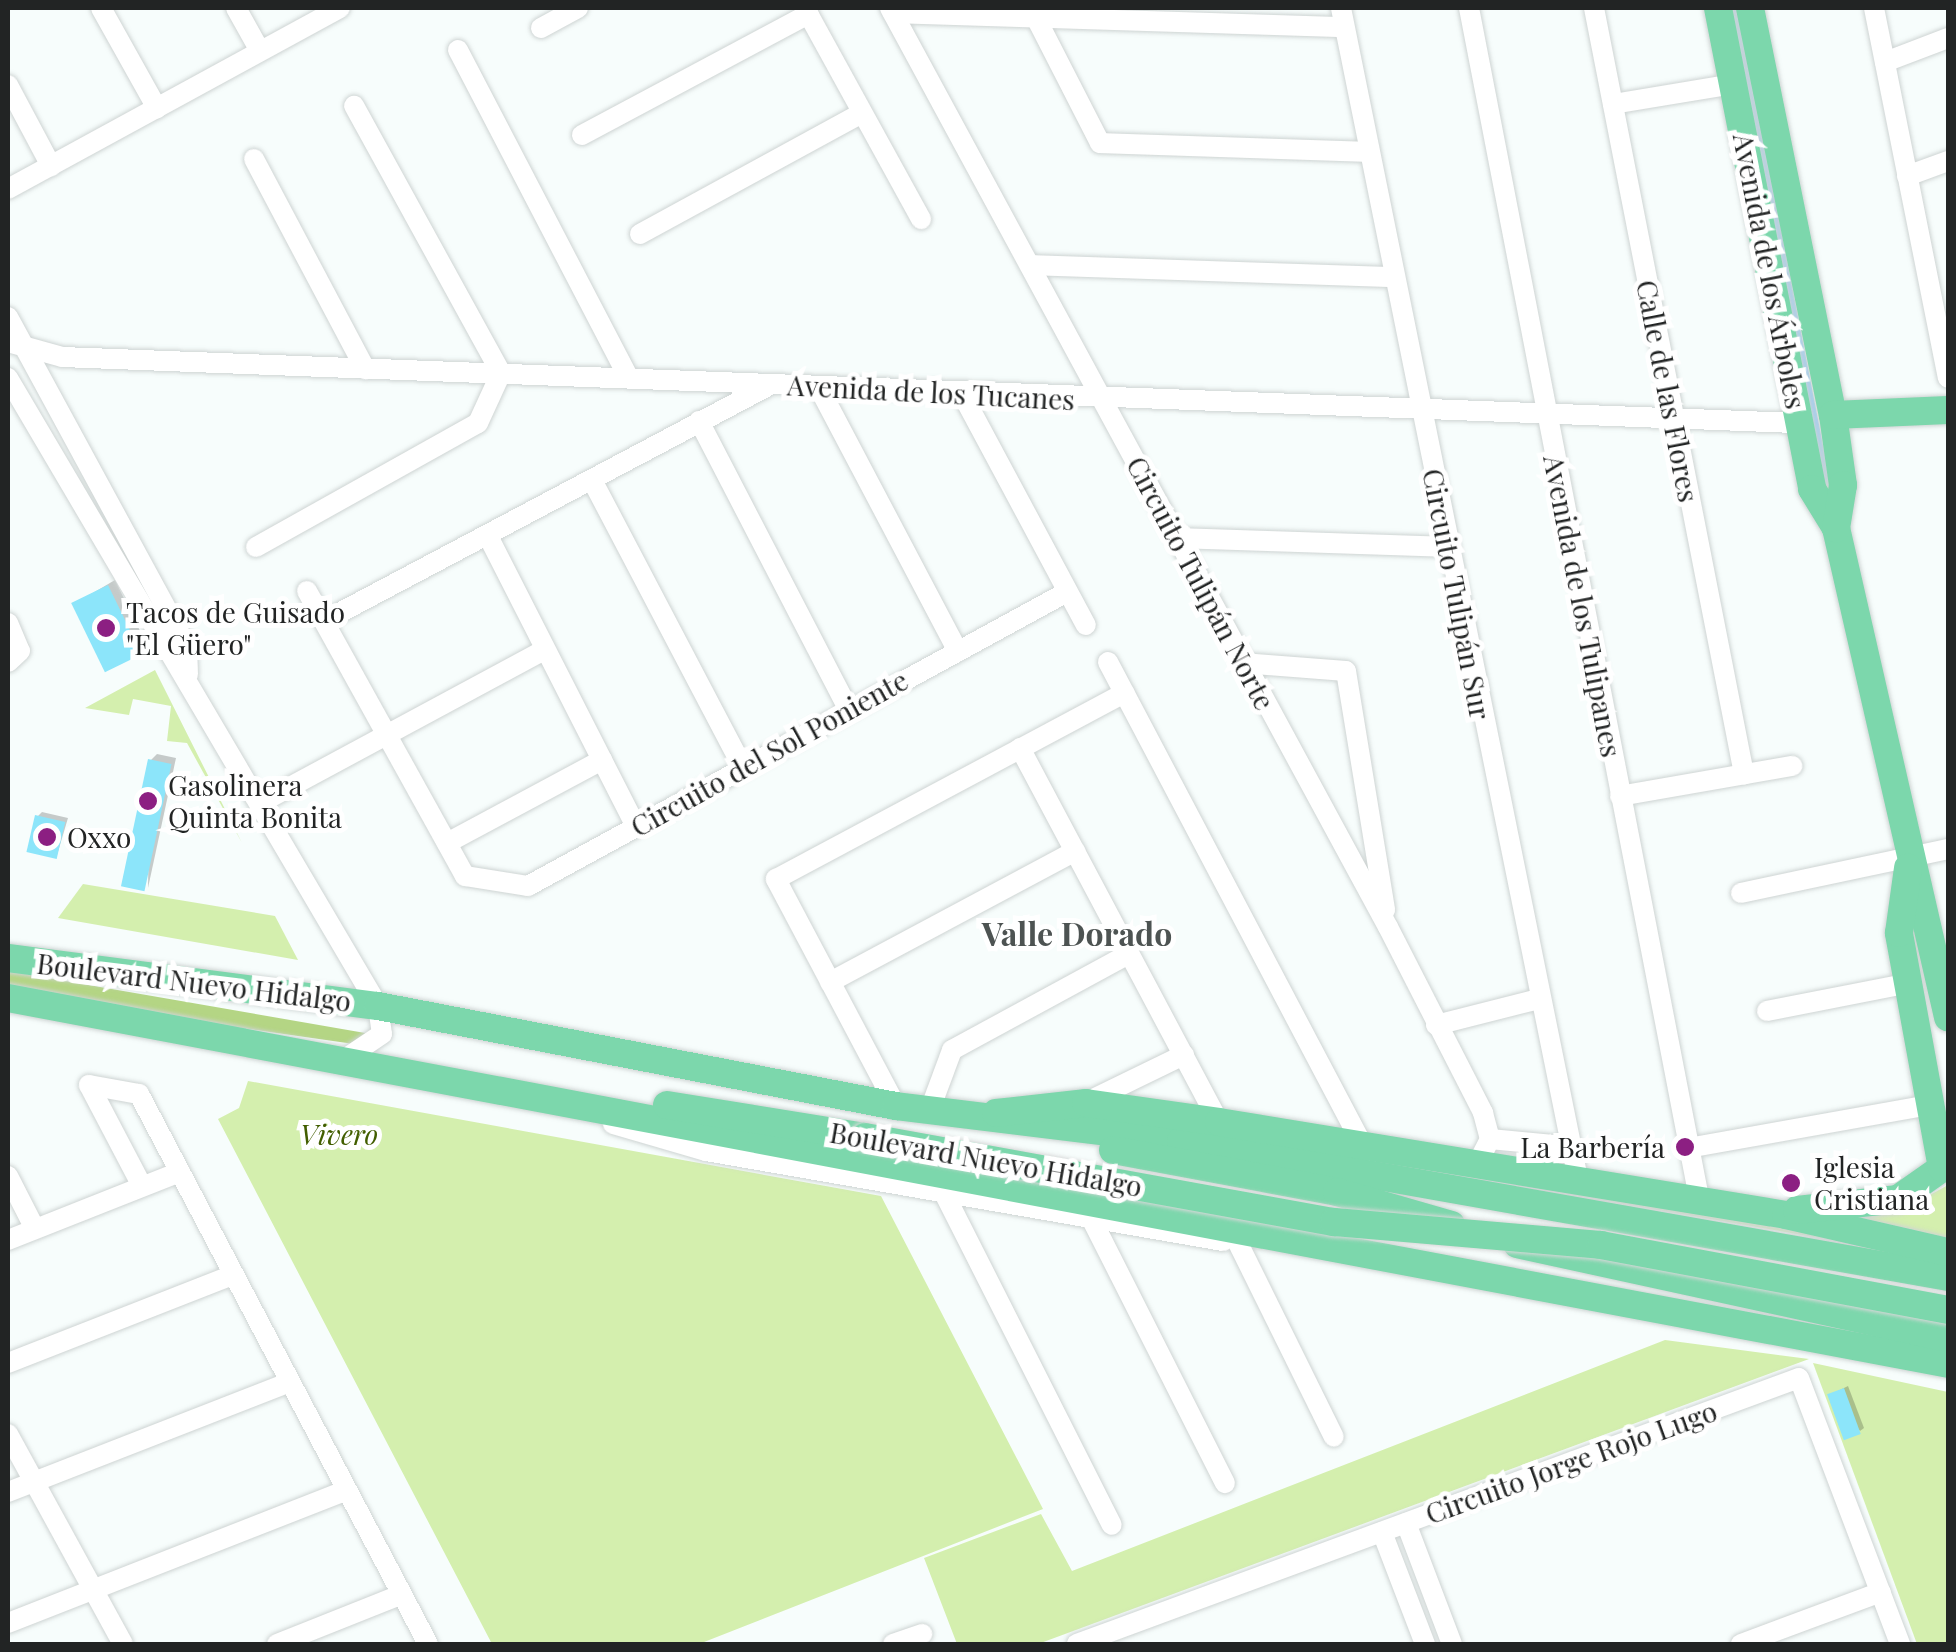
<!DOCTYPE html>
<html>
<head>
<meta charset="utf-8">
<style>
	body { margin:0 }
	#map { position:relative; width:1956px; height:1652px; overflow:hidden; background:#f7fdfc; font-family:"Playfair Display",serif }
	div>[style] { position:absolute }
	.green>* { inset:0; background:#d4efae }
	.forest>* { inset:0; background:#b4d584 }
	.shadow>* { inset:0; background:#0003 }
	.stream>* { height:6px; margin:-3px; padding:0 3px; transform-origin:3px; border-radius:3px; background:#90cafa }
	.building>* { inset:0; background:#8ce5fa; transform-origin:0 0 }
	.roads { filter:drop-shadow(0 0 2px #ced4d3) drop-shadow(0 0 2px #ced4d3) }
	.minor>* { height:20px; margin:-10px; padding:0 10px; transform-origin:10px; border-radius:10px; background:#fff }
	.major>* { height:28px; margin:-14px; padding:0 14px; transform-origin:14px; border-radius:14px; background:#7cd7ac }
	.bridges { filter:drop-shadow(0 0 2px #d7d8d8) drop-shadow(0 0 2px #d7d8d8) }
	.major-bridge>* { height:28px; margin:-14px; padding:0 14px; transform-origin:14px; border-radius:14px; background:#7cd7ac }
	.dots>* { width:28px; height:28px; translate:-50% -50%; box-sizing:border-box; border:5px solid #fff; border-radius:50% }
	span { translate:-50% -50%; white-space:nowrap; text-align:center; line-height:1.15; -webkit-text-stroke:10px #fff; paint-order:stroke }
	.street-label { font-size:28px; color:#222424 }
	.poi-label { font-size:28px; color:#222424 }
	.left { translate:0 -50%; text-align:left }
	.right { translate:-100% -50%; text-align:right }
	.park-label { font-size:28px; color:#425e00; font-style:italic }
	.quarter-label { font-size:32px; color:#4d5352; font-weight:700 }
	.frame { position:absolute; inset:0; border:10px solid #222424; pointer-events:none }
</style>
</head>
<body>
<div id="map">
	<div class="green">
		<div style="clip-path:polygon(155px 670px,242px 843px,187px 743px,167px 741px,171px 706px,133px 699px,129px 715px,85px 708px)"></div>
		<div style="clip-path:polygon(83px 884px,275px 916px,298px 960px,58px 918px)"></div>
		<div style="clip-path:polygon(248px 1081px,881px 1196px,1043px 1509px,699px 1644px,492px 1644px,218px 1119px,239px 1108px)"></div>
		<div style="clip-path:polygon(1180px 1127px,1834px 1234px,1897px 1254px,1832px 1240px)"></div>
		<div style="clip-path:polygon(1948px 1185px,1948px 1242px,1826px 1215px,1897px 1213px)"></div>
		<div style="clip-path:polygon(1665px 1340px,1809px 1359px,1038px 1644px,957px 1644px,924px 1558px,1041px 1514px,1072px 1571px)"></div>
		<div style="clip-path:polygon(1813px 1363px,1948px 1392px,1948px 1644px,1917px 1644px)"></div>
	</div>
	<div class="forest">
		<div style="clip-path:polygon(8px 971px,365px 1033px,361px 1045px,79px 1005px,8px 992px)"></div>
	</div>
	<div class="shadow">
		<div style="clip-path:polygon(115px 580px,147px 645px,141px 651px,74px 604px)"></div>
		<div style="clip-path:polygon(157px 754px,176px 758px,148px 888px,150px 761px)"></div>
		<div style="clip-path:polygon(42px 812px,68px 818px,57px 855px,38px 816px)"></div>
		<div style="clip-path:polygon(1848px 1386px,1864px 1428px,1860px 1431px,1830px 1395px)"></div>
	</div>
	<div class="stream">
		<div style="left:1735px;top:8px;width:496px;rotate:79deg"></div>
	</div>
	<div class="building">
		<div style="left:108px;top:585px;width:77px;height:41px;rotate:64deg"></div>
		<div style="left:148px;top:759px;width:24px;height:130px;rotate:12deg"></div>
		<div style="left:35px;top:815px;width:31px;height:38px;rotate:13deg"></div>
		<div style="left:1844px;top:1388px;width:49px;height:18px;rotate:70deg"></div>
	</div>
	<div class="roads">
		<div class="minor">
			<div style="left:101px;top:8px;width:115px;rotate:60.8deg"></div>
			<div style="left:236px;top:8px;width:49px;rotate:60.8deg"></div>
			<div style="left:805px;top:8px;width:241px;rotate:61.2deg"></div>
			<div style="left:890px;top:8px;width:1045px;rotate:61.55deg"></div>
			<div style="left:1388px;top:927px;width:209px;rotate:62.9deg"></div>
			<div style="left:1483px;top:1113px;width:27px;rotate:75deg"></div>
			<div style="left:1490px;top:1139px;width:27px;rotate:117deg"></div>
			<div style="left:1341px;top:8px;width:1195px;rotate:78.56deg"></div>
			<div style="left:1469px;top:8px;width:1217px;rotate:79.06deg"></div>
			<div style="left:1594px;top:8px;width:781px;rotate:78.92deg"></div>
			<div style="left:1874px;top:8px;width:377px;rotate:78.7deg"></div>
			<div style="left:1033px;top:12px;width:147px;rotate:62.9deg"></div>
			<div style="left:1100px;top:143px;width:269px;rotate:1.9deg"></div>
			<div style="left:893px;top:13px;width:451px;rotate:1.8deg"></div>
			<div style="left:541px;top:28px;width:42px;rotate:-28.4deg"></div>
			<div style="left:458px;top:50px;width:368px;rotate:62.5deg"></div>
			<div style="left:1885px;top:62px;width:67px;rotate:-20.9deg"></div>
			<div style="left:8px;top:85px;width:92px;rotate:62deg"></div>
			<div style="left:1613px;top:104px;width:123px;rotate:-9.4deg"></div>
			<div style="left:582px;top:135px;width:257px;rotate:-28.1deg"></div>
			<div style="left:254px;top:159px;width:238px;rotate:62.1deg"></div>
			<div style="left:1907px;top:176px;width:44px;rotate:-20.1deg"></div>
			<div style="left:8px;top:189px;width:378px;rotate:-28.6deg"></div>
			<div style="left:640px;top:234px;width:253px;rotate:-28.6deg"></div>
			<div style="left:1030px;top:265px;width:364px;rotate:1.9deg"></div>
			<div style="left:8px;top:317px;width:375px;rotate:61.5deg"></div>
			<div style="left:187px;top:646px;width:28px;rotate:88deg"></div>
			<div style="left:8px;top:342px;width:56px;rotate:15.5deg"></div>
			<div style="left:62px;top:357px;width:1738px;rotate:2.18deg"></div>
			<div style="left:8px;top:378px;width:729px;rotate:59.49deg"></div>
			<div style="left:378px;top:1006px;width:28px;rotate:82deg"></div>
			<div style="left:382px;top:1034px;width:40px;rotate:146deg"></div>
			<div style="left:818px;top:386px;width:300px;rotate:62.2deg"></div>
			<div style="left:962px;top:394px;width:262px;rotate:61.8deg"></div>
			<div style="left:699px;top:421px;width:322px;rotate:62.6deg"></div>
			<div style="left:592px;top:480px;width:323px;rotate:62.3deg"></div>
			<div style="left:489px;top:538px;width:324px;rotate:63deg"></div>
			<div style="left:1178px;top:538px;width:271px;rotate:1.9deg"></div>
			<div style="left:256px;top:547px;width:254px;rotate:-29.2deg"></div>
			<div style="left:478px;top:423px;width:55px;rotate:-65.3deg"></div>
			<div style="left:501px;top:373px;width:305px;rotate:-118.8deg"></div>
			<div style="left:307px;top:591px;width:326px;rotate:61deg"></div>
			<div style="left:465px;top:876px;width:64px;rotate:9deg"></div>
			<div style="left:528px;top:886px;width:614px;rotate:-28.61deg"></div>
			<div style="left:324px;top:621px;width:502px;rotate:-27.89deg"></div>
			<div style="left:8px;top:623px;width:30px;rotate:67deg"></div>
			<div style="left:20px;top:651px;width:16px;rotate:137deg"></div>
			<div style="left:1108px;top:662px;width:545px;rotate:62.21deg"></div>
			<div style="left:1242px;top:663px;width:104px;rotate:4.4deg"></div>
			<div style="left:1346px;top:671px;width:242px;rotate:80.7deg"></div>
			<div style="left:1020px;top:748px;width:424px;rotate:62deg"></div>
			<div style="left:1620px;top:796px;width:175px;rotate:-9.9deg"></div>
			<div style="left:262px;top:802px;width:320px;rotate:-28.3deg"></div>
			<div style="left:447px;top:843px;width:176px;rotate:-28.2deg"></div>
			<div style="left:1741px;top:893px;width:212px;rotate:-12deg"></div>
			<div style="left:830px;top:982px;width:278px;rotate:-28.1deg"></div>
			<div style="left:1767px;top:1011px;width:146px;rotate:-11.1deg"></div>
			<div style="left:1436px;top:1025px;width:102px;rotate:-14.2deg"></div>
			<div style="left:89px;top:1085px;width:51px;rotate:10.2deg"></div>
			<div style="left:139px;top:1094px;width:621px;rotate:62.28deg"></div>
			<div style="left:89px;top:1085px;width:114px;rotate:62.3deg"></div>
			<div style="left:1087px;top:1102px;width:108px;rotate:-25.9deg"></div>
			<div style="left:896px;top:1106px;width:257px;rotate:-117.9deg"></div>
			<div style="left:776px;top:879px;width:395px;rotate:-28.1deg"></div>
			<div style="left:929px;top:1112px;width:66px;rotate:-69.6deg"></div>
			<div style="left:952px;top:1050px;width:201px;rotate:-28.5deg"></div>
			<div style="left:613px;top:1124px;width:97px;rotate:16.2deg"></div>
			<div style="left:706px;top:1151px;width:525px;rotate:9.88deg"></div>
			<div style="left:1490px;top:1139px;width:74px;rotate:5.4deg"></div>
			<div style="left:1688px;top:1148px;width:250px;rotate:-10.1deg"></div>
			<div style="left:8px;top:1176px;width:57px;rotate:63deg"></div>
			<div style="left:943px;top:1191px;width:374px;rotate:63.2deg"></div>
			<div style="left:1091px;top:1218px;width:297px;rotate:63.2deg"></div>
			<div style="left:8px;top:1240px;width:185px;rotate:-21.6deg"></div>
			<div style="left:1238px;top:1243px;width:216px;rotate:63.7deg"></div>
			<div style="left:8px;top:1363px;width:242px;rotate:-21.4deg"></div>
			<div style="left:8px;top:1434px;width:239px;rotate:61.3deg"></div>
			<div style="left:8px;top:1492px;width:300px;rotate:-21.3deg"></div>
			<div style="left:1406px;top:1523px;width:129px;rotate:69.2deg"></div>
			<div style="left:1382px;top:1532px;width:120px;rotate:69deg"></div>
			<div style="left:8px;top:1623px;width:362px;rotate:-21.4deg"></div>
			<div style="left:277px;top:1644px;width:132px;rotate:-21.7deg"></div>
			<div style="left:893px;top:1644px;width:31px;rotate:-19deg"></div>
			<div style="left:1077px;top:1644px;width:769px;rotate:-20.22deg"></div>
			<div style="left:1799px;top:1378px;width:285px;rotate:69.2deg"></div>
			<div style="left:1741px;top:1644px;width:149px;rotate:-20.4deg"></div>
		</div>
		<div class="major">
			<div style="left:1718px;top:8px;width:490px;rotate:78.9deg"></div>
			<div style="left:1812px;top:489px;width:46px;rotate:58.4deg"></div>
			<div style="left:1836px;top:528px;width:502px;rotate:77.1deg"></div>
			<div style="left:1750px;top:8px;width:415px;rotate:78.5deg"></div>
			<div style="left:1833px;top:415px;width:71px;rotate:81.9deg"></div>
			<div style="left:1843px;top:485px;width:44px;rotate:99.2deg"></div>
			<div style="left:1833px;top:415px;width:115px;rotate:-2.5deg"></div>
			<div style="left:8px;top:958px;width:373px;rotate:7.4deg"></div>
			<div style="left:378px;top:1006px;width:528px;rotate:10.93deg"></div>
			<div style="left:896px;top:1106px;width:287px;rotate:7deg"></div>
			<div style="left:1181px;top:1141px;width:779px;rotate:10.05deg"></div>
			<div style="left:8px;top:998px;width:1974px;rotate:10.68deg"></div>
			<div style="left:667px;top:1105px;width:201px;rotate:9.2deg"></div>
			<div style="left:996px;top:1113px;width:91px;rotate:-6.3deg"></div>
			<div style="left:1086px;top:1103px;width:134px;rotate:8.1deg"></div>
			<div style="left:1219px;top:1122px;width:575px;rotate:9.31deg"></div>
			<div style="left:1786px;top:1215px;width:166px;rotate:12.9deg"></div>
			<div style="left:1113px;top:1150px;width:228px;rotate:10.6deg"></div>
			<div style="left:1337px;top:1192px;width:119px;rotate:16.1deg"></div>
			<div style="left:1797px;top:1210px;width:102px;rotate:-6.2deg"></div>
			<div style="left:1898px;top:1199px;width:54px;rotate:-35.2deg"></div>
			<div style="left:1942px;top:1168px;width:239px;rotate:-100.4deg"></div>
			<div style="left:1899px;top:933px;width:66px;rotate:-82.1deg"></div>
			<div style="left:1517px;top:1244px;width:441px;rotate:12.3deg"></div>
		</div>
	</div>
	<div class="bridges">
		<div class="major-bridge">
			<div style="left:865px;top:1137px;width:477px;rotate:10.3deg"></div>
			<div style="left:1334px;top:1222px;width:268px;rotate:4.9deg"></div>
			<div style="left:1601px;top:1245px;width:353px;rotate:10.6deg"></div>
		</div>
	</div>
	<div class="dots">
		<div style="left:106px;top:628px;background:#8c1f82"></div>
		<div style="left:148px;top:801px;background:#8c1f82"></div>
		<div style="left:47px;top:837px;background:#8c1f82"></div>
		<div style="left:1685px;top:1147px;background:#8c1f82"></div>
		<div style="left:1791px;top:1183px;background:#8c1f82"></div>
	</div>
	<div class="street-label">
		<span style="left:1770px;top:271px;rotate:79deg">Avenida de los Árboles</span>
		<span style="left:1668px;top:391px;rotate:79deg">Calle de las Flores</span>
		<span style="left:931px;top:392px;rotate:3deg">Avenida de los Tucanes</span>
		<span style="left:1201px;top:583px;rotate:62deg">Circuito Tulipán Norte</span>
		<span style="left:1457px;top:594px;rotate:79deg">Circuito Tulipán Sur</span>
		<span style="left:1583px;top:606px;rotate:79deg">Avenida de los Tulipanes</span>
		<span style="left:769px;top:753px;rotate:-29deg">Circuito del Sol Poniente</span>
		<span style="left:194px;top:982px;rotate:7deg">Boulevard Nuevo Hidalgo</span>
		<span style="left:986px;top:1159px;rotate:10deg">Boulevard Nuevo Hidalgo</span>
		<span style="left:1571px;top:1462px;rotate:-20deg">Circuito Jorge Rojo Lugo</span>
	</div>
	<div class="poi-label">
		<span class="left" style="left:126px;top:628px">Tacos de Guisado<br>"El Güero"</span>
		<span class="left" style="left:168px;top:801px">Gasolinera<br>Quinta Bonita</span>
		<span class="left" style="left:67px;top:837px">Oxxo</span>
		<span class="right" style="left:1665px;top:1147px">La Barbería</span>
		<span class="left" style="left:1814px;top:1183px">Iglesia<br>Cristiana</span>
	</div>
	<div class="park-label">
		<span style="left:339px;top:1134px">Vivero</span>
	</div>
	<div class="quarter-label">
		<span style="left:1077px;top:933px">Valle Dorado</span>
	</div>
	<div class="frame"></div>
</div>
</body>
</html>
